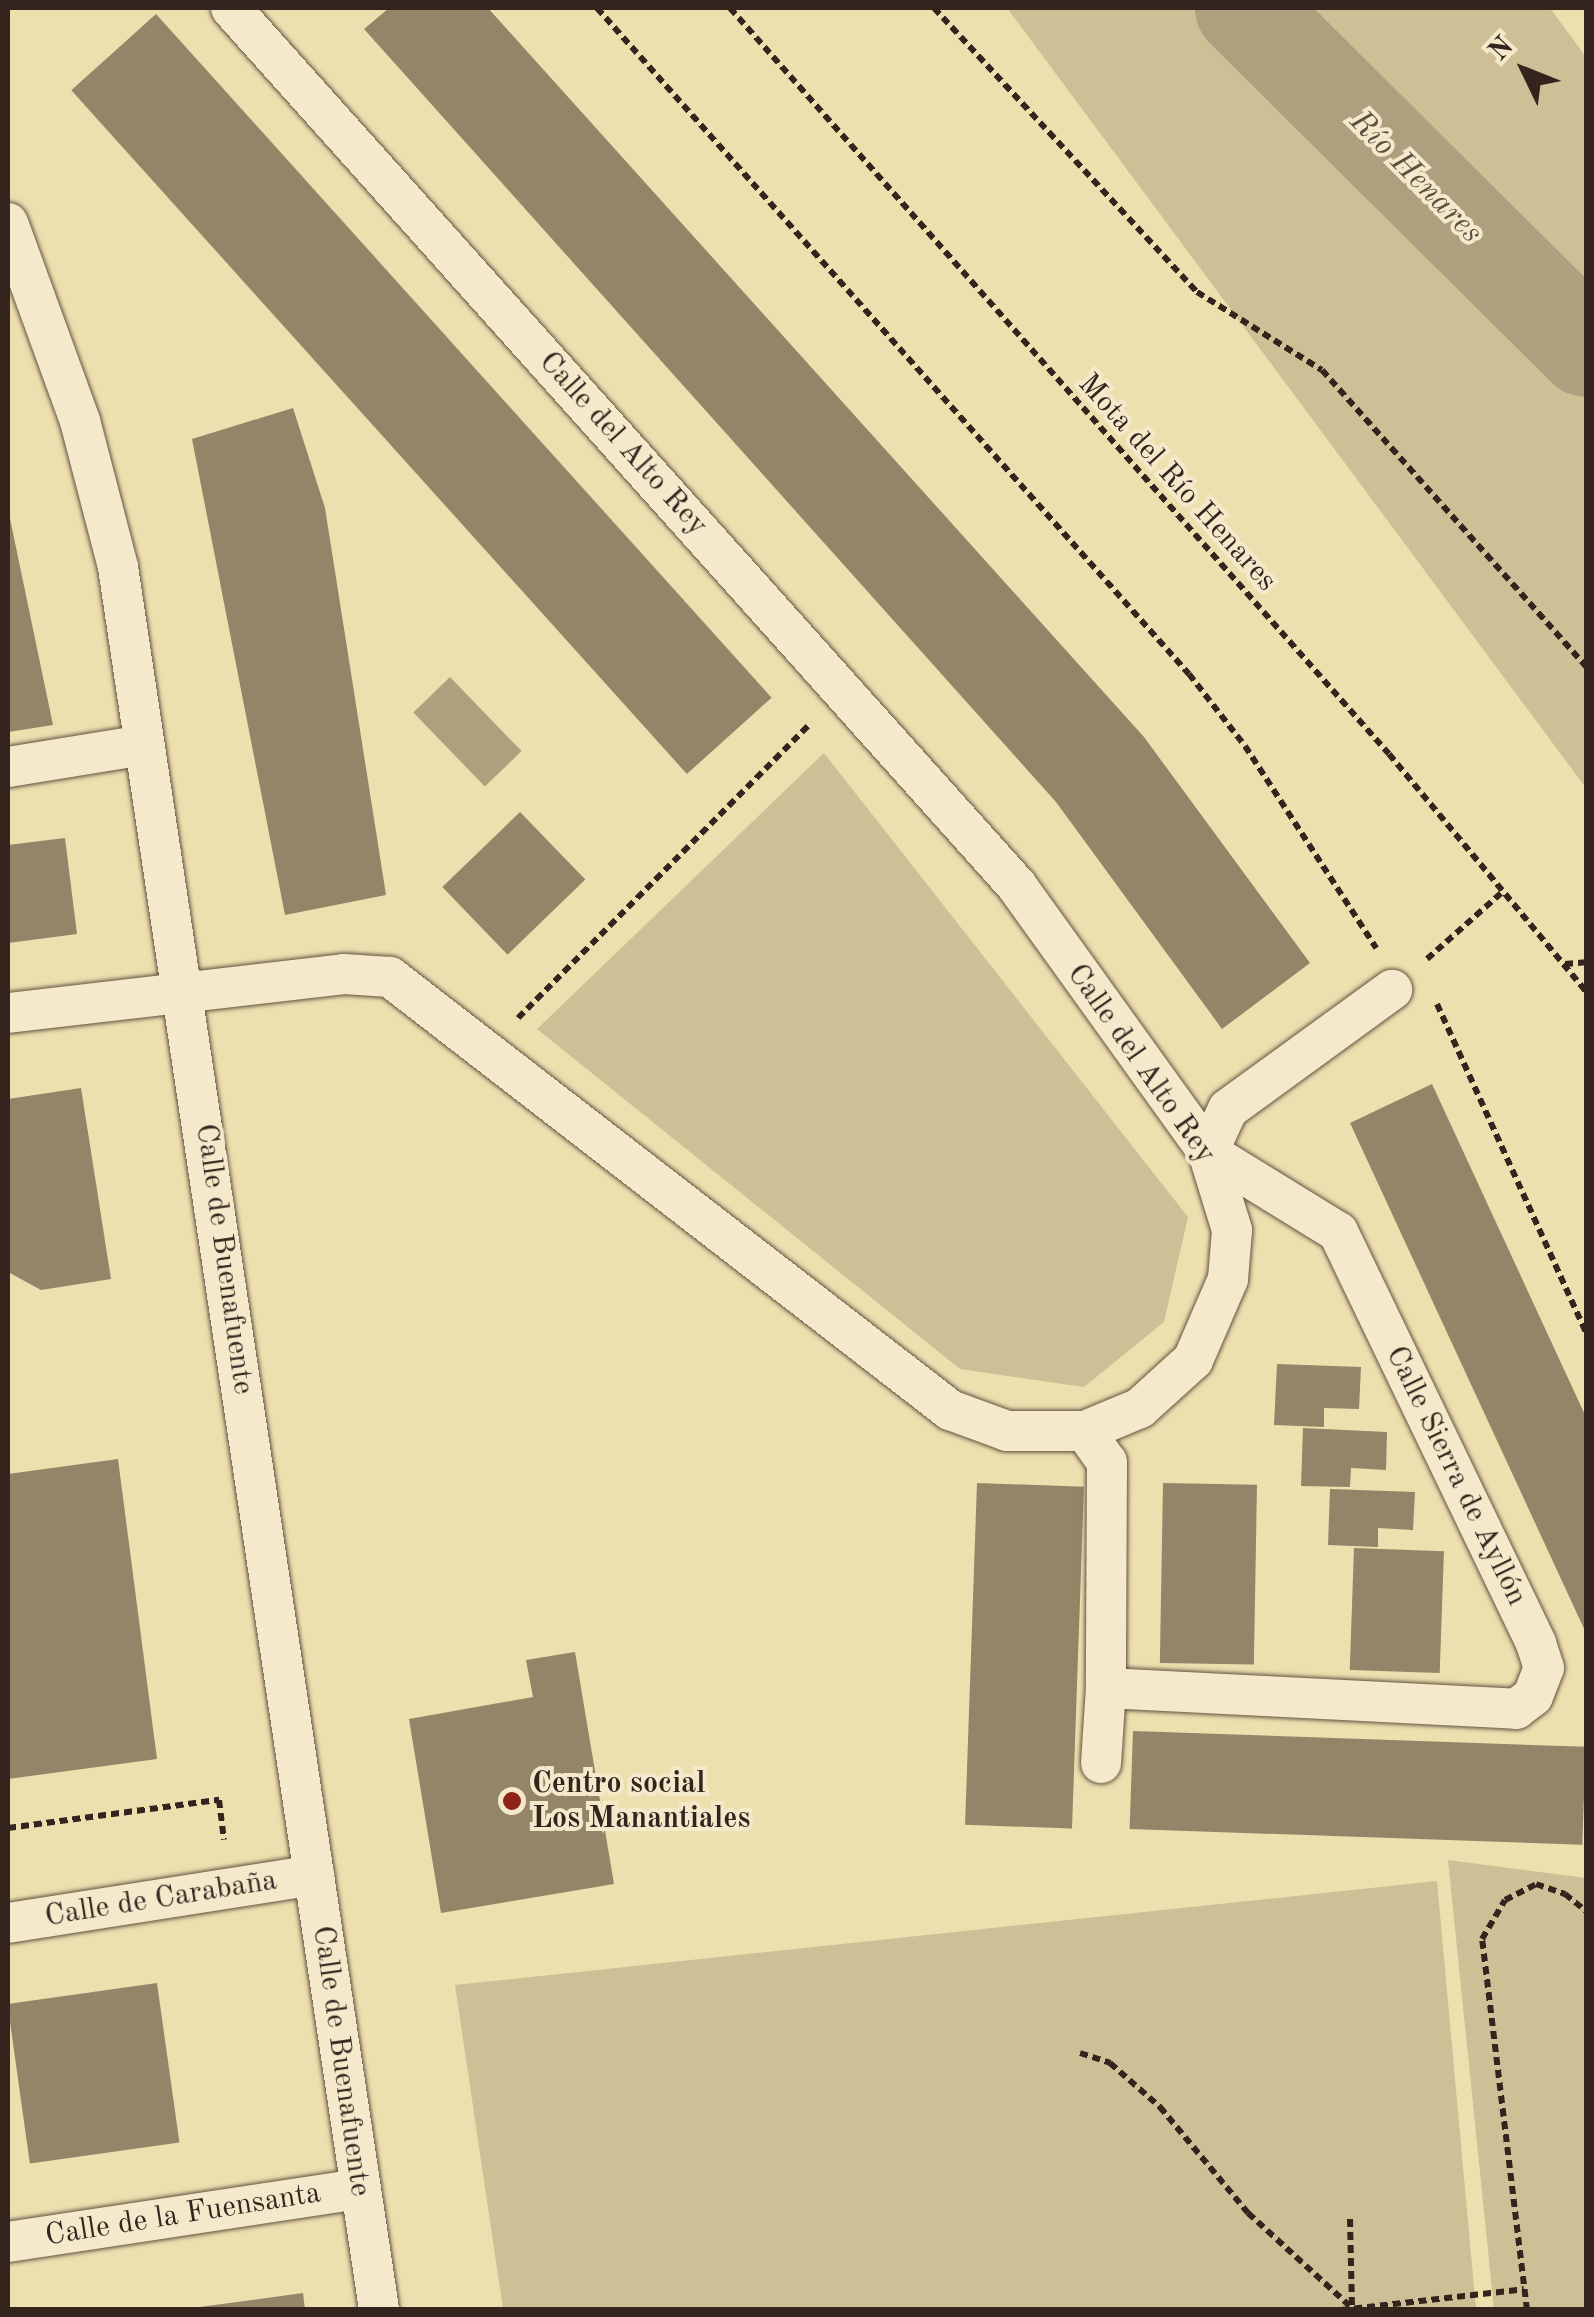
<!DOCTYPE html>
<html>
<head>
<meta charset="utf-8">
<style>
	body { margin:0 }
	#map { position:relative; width:1594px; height:2317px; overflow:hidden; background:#eedfaf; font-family:"Old Standard TT",serif }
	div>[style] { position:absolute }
	.green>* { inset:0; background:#cebf96 }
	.water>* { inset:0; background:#ae9f7e; transform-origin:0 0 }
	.river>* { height:98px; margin:-49px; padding:0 49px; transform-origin:49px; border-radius:49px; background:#ae9f7e }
	.building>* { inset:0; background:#948569; transform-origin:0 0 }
	.path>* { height:6px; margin-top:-3px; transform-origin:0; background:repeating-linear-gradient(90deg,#33241e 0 8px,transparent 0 13px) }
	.roads { filter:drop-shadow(0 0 2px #625342) drop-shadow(0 0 2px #625342) }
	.street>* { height:40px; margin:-20px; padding:0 20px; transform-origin:20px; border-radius:20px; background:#f4eacb }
	.dots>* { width:28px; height:28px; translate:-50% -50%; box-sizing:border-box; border:5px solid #f4eacb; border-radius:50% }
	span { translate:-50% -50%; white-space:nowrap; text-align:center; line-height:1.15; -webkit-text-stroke:8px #f4eacb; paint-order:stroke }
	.street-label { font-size:30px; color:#33241e }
	.poi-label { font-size:30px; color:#33241e; font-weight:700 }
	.left { translate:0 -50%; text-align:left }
	.water-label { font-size:32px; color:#5e4f40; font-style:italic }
	.frame { position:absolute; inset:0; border:10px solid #33241e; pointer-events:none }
	.north { position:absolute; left:1474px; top:20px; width:100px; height:100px; -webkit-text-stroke:8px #f4eacb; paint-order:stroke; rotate:313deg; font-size:28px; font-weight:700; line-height:40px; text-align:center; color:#33241e }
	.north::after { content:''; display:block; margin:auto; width:35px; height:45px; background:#33241e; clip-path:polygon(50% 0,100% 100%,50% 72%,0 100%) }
</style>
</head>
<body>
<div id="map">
	<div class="green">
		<div style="clip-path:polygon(1007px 8px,1550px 8px,1586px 57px,1586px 788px)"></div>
		<div style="clip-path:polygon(824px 753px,1188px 1217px,1164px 1322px,1084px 1387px,960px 1369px,537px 1029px)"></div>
		<div style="clip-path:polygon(1448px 1860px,1586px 1878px,1586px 2309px,1494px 2309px)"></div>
		<div style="clip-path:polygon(1437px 1881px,1476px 2309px,503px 2309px,455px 1985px)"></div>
	</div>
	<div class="water">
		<div style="left:450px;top:677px;width:103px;height:51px;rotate:46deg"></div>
	</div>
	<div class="river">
		<div style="left:1244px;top:8px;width:482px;rotate:44.8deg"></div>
	</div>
	<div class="building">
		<div style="clip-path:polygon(389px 8px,488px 8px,1144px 737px,1310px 963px,1222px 1029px,1056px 802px,364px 29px)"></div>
		<div style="left:156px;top:14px;width:920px;height:114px;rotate:48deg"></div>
		<div style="clip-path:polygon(293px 408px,325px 508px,386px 895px,285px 915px,192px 439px)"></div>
		<div style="clip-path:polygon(8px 509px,53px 725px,8px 732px)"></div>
		<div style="left:520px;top:812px;width:94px;height:108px;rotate:46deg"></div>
		<div style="clip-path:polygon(65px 838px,77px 934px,8px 943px,8px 845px)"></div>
		<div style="clip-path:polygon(1432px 1084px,1586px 1417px,1586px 1633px,1350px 1123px)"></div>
		<div style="clip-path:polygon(81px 1088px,111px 1279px,41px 1290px,8px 1272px,8px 1099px)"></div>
		<div style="clip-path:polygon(1277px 1364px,1361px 1367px,1359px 1409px,1324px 1408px,1324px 1427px,1274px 1425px)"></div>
		<div style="clip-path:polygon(1303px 1428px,1387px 1432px,1386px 1470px,1351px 1468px,1350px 1487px,1301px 1486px)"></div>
		<div style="clip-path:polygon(118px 1459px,157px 1759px,8px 1779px,8px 1474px)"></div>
		<div style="left:977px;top:1483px;width:107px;height:342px;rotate:2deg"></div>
		<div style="left:1163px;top:1483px;width:94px;height:180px;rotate:1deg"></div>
		<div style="clip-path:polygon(1330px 1489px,1415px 1492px,1413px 1530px,1378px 1528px,1378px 1547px,1328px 1545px)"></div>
		<div style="left:1354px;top:1548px;width:90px;height:122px;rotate:2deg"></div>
		<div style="clip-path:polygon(575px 1652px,614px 1884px,441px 1913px,409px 1719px,533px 1697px,526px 1660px)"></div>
		<div style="left:1133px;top:1731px;width:453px;height:98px;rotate:2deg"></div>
		<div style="left:157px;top:1983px;width:161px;height:151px;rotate:82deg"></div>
		<div style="clip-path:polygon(303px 2293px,305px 2310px,200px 2310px,200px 2307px)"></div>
	</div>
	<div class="path">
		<div style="left:597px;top:8px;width:891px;rotate:48.37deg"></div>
		<div style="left:1189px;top:674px;width:91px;rotate:52.1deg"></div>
		<div style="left:1245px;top:746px;width:241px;rotate:57deg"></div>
		<div style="left:730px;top:8px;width:995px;rotate:48.54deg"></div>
		<div style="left:1389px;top:754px;width:308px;rotate:50.3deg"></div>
		<div style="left:934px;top:8px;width:387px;rotate:47.2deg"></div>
		<div style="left:1197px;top:292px;width:147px;rotate:32deg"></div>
		<div style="left:1322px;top:370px;width:397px;rotate:48.3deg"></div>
		<div style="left:1427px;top:959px;width:99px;rotate:-41.7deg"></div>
		<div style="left:1565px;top:964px;width:21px;rotate:-5deg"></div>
		<div style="left:1437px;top:1004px;width:360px;rotate:65.6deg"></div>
		<div style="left:518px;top:1018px;width:413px;rotate:-45.2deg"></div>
		<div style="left:8px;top:1828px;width:213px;rotate:-7.6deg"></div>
		<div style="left:219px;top:1800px;width:40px;rotate:82.9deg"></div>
		<div style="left:1080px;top:2053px;width:32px;rotate:18deg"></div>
		<div style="left:1110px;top:2063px;width:67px;rotate:41.3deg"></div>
		<div style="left:1160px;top:2107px;width:138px;rotate:50.3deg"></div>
		<div style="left:1248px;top:2213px;width:142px;rotate:42.4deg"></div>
		<div style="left:1350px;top:2219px;width:88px;rotate:88.7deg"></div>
		<div style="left:1341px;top:2310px;width:184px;rotate:-6.5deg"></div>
		<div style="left:1527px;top:2310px;width:374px;rotate:-96.9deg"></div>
		<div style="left:1482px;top:1939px;width:45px;rotate:-59.5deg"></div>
		<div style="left:1505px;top:1900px;width:35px;rotate:-27deg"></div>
		<div style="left:1536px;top:1884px;width:31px;rotate:19deg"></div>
		<div style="left:1565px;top:1894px;width:27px;rotate:39deg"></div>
	</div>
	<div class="roads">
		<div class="street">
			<div style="left:8px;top:223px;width:211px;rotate:70deg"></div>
			<div style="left:80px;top:421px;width:151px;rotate:75.4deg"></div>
			<div style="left:118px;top:567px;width:1762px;rotate:81.48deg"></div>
			<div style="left:8px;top:767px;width:138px;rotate:-9.2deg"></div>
			<div style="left:8px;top:1013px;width:338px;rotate:-6.6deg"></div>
			<div style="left:344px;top:974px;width:46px;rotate:3.7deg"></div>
			<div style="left:390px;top:977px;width:708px;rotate:37.71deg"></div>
			<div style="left:950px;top:1410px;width:61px;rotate:20.2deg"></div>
			<div style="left:1007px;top:1431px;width:78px"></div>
			<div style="left:1085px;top:1431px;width:60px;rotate:-22.7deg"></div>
			<div style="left:1140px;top:1408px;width:72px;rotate:-42.2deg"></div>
			<div style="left:1193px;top:1360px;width:88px;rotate:-66.6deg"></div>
			<div style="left:1228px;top:1279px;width:49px;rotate:-85.3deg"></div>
			<div style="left:1232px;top:1230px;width:82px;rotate:-107.1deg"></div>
			<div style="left:1208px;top:1152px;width:327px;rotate:-125.7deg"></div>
			<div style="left:1017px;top:886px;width:1178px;rotate:-131.84deg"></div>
			<div style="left:1085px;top:1431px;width:38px;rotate:55deg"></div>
			<div style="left:1107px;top:1462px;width:226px;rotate:90.3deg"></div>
			<div style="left:1106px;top:1688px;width:411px;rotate:2.9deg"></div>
			<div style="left:1516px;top:1709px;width:21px;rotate:-37deg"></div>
			<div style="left:1533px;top:1696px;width:30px;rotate:-69deg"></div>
			<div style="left:1544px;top:1668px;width:26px;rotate:-108deg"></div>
			<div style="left:1536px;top:1643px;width:456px;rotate:-115.7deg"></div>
			<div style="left:1338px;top:1232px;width:153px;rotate:-148.4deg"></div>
			<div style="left:1208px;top:1152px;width:47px;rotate:-65.1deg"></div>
			<div style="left:1228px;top:1109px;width:203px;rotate:-36deg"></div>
			<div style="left:1101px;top:1763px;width:75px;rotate:-86.2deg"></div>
			<div style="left:8px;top:1923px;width:310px;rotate:-8.9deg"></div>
			<div style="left:8px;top:2242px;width:355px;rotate:-8.6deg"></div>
		</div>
	</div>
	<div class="dots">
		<div style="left:512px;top:1801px;background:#8f2418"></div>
	</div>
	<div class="street-label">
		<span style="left:623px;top:444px;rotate:48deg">Calle del Alto Rey</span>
		<span style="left:1177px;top:483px;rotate:48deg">Mota del Río Henares</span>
		<span style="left:1141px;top:1064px;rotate:55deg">Calle del Alto Rey</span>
		<span style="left:224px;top:1259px;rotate:82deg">Calle de Buenafuente</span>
		<span style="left:1456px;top:1476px;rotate:64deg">Calle Sierra de Ayllón</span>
		<span style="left:161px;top:1899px;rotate:-9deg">Calle de Carabaña</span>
		<span style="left:341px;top:2061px;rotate:82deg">Calle de Buenafuente</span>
		<span style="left:183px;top:2215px;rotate:-9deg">Calle de la Fuensanta</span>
	</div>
	<div class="poi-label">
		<span class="left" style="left:532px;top:1801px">Centro social<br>Los Manantiales</span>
	</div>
	<div class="water-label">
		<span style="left:1415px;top:178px;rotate:45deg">Río Henares</span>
	</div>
	<div class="frame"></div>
	<div class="north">N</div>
</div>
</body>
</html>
